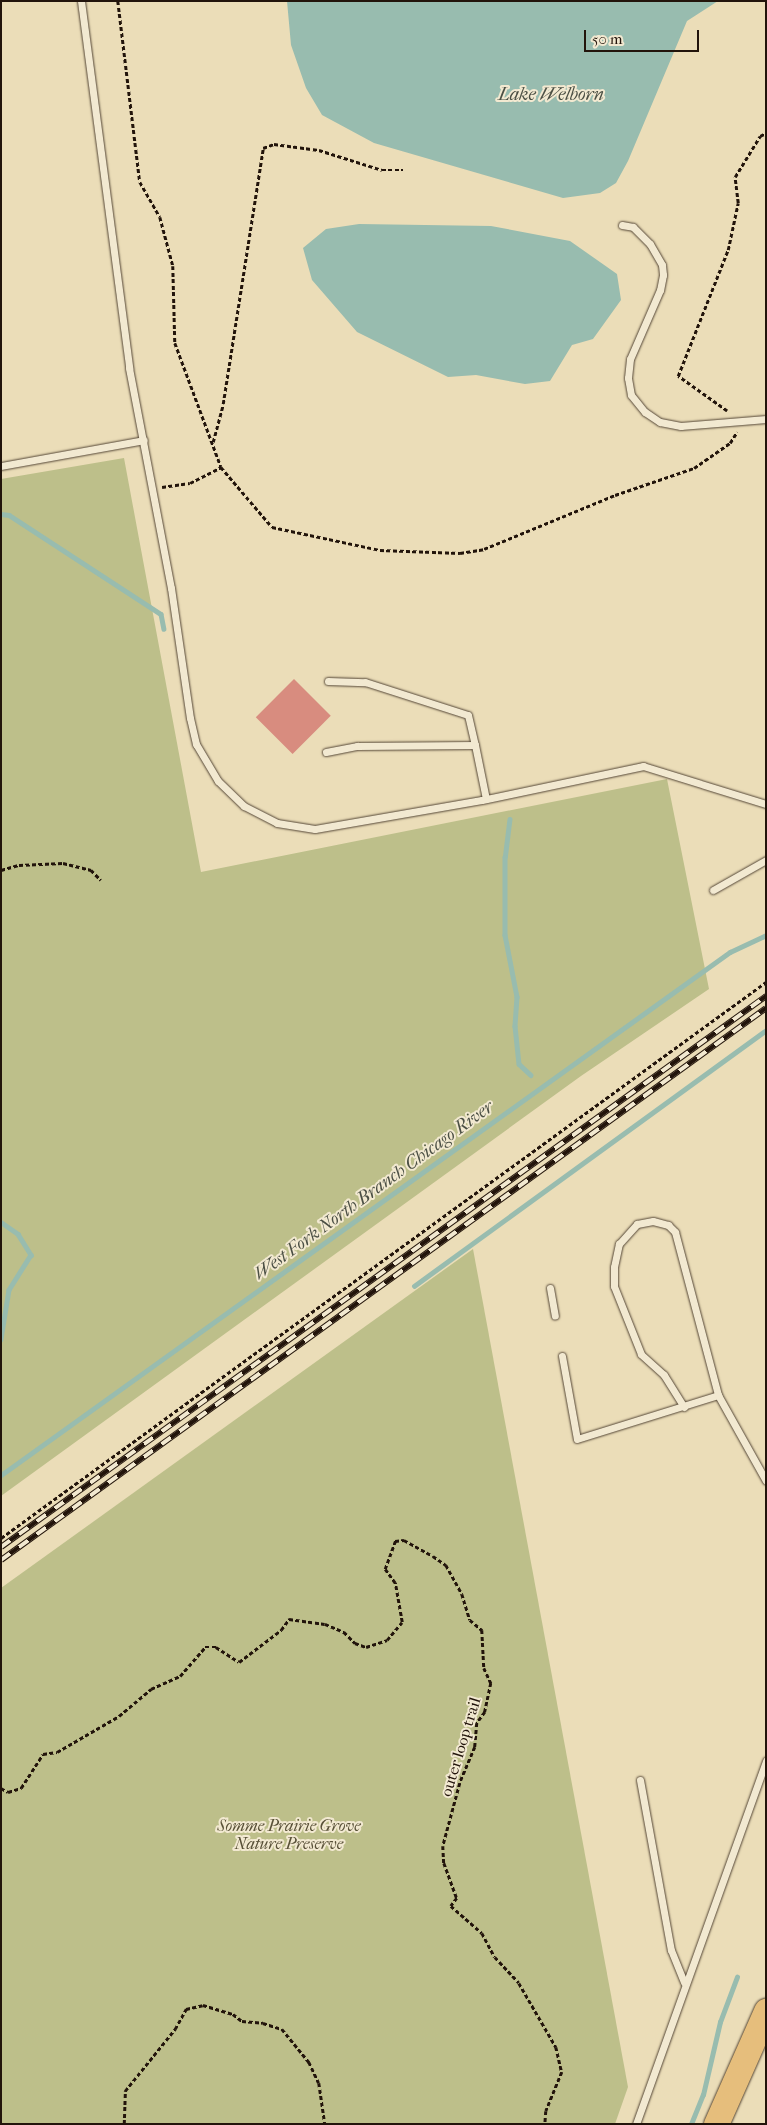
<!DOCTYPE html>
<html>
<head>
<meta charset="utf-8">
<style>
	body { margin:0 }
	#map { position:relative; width:767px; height:2125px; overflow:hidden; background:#ebddb8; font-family:"IM FELL French Canon",serif }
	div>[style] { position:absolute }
	.green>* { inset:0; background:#bdbf8a }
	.water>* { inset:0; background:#98bcaf }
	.stream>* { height:4.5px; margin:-2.25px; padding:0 2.25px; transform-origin:2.25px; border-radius:2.25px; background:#98bcaf }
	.building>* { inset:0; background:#d88c7f; transform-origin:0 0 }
	.path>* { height:2.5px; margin-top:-1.25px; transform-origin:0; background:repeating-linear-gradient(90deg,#22140b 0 4px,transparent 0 6.5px) }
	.roads { filter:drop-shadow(0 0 1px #544636) drop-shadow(0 0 1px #544636) }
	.lane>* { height:7px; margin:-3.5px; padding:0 3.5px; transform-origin:3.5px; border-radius:3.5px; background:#f2e9d1 }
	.highway>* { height:25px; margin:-12.5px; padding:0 12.5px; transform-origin:12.5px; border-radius:12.5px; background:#e6be7c }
	.rail>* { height:5.5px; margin-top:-2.75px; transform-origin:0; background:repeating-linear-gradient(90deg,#f2e9d1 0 11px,#22140b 0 22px); box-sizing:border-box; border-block:1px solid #22140b }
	span { translate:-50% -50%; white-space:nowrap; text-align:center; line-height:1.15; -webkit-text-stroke:4px #f2e9d1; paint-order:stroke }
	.street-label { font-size:16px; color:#22140b }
	.park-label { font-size:16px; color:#585037; font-style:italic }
	.water-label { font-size:18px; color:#4b4f44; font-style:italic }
	.frame { position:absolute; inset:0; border:2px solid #22140b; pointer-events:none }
	.scale { position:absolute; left:584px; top:30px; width:115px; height:22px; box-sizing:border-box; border:2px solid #22140b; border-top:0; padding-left:6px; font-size:15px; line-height:18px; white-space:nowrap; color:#22140b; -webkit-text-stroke:4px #f2e9d1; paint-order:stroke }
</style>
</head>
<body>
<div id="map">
	<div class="green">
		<div style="clip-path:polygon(124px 458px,201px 872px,667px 779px,709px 989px,581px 1076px,1px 1496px,1px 479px)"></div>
		<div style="clip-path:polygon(473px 1249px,628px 2087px,615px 2124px,1px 2124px,1px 1588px)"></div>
	</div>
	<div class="water">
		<div style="clip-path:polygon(287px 1px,718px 1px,687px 21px,628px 161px,616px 183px,600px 193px,563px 198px,374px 143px,322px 115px,306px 88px,291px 45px)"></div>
		<div style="clip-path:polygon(359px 224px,491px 226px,570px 241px,617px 274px,621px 300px,593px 339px,572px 345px,550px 381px,525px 384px,476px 375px,448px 377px,357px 332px,312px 280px,303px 248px,326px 229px)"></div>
	</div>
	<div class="stream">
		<div style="left:1px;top:514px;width:8px;rotate:7deg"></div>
		<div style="left:9px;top:515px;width:181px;rotate:33.1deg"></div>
		<div style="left:161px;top:614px;width:15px;rotate:79deg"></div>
		<div style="left:510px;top:819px;width:38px;rotate:97deg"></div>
		<div style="left:505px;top:857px;width:78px;rotate:90deg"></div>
		<div style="left:505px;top:935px;width:63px;rotate:79deg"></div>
		<div style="left:517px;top:997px;width:29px;rotate:94deg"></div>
		<div style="left:515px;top:1026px;width:38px;rotate:84deg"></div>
		<div style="left:519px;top:1064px;width:16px;rotate:43deg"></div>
		<div style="left:1px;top:1222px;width:21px;rotate:35deg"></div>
		<div style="left:18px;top:1234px;width:25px;rotate:58deg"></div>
		<div style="left:31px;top:1255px;width:41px;rotate:122.2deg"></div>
		<div style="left:9px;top:1290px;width:50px;rotate:99.3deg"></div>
		<div style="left:414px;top:1286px;width:435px;rotate:-36deg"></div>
		<div style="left:1px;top:1475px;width:897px;rotate:-35.66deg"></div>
		<div style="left:730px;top:952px;width:40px;rotate:-25deg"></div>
		<div style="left:691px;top:2124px;width:31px;rotate:-68deg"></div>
		<div style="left:703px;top:2095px;width:75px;rotate:-76.9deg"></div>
		<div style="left:720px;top:2022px;width:48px;rotate:-69.3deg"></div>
	</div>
	<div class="building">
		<div style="left:294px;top:679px;width:52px;height:54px;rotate:45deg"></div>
	</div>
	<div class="path">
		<div style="left:118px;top:1px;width:182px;rotate:83.1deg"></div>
		<div style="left:140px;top:182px;width:40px;rotate:60.3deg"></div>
		<div style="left:160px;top:217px;width:51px;rotate:75.1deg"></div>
		<div style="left:173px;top:266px;width:77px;rotate:88.5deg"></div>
		<div style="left:175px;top:343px;width:132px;rotate:69.6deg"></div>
		<div style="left:221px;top:467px;width:79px;rotate:49.6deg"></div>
		<div style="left:272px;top:527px;width:110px;rotate:12deg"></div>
		<div style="left:380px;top:550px;width:80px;rotate:2.1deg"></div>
		<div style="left:460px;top:553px;width:24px;rotate:-9deg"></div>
		<div style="left:484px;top:549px;width:142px;rotate:-22.4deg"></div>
		<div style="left:615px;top:495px;width:83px;rotate:-18.9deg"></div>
		<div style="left:694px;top:468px;width:44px;rotate:-34.8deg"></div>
		<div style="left:730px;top:443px;width:13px;rotate:-58deg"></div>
		<div style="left:727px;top:411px;width:60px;rotate:-144.5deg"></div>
		<div style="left:678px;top:376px;width:136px;rotate:-68.4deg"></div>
		<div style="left:728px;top:250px;width:48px;rotate:-78deg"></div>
		<div style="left:738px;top:203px;width:26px;rotate:-97deg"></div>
		<div style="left:735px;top:177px;width:48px;rotate:-58.6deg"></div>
		<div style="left:760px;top:136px;width:7px;rotate:-27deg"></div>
		<div style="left:213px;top:442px;width:39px;rotate:-75deg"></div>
		<div style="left:223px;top:404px;width:259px;rotate:-81.1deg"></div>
		<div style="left:263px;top:148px;width:12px;rotate:-20deg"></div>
		<div style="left:274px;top:144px;width:45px;rotate:7.6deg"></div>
		<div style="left:319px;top:150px;width:66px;rotate:17.6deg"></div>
		<div style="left:382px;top:170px;width:21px"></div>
		<div style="left:162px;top:487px;width:28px;rotate:-8deg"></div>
		<div style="left:190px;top:483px;width:35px;rotate:-27deg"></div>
		<div style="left:1px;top:870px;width:19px;rotate:-16deg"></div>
		<div style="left:19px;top:865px;width:44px;rotate:-2.6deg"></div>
		<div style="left:63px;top:863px;width:29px;rotate:14deg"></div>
		<div style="left:91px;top:870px;width:14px;rotate:45deg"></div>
		<div style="left:1px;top:1538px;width:946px;rotate:-36.01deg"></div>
		<div style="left:1px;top:1788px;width:8px;rotate:30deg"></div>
		<div style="left:8px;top:1792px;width:14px;rotate:-17deg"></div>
		<div style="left:21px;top:1788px;width:40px;rotate:-57.1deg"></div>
		<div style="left:43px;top:1754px;width:14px;rotate:-8deg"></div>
		<div style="left:57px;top:1752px;width:72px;rotate:-30.1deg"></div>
		<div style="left:119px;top:1716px;width:42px;rotate:-40.2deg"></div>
		<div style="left:151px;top:1689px;width:32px;rotate:-24deg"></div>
		<div style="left:180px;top:1676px;width:38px;rotate:-49deg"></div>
		<div style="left:205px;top:1647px;width:11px"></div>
		<div style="left:216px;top:1647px;width:27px;rotate:33deg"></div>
		<div style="left:239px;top:1662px;width:53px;rotate:-37.3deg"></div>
		<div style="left:281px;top:1630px;width:14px;rotate:-54deg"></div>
		<div style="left:289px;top:1619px;width:36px;rotate:8deg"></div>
		<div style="left:325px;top:1624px;width:21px;rotate:23deg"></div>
		<div style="left:344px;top:1632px;width:16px;rotate:45deg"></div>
		<div style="left:355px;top:1643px;width:12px;rotate:20deg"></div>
		<div style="left:366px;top:1647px;width:22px;rotate:-18deg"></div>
		<div style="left:387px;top:1640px;width:23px;rotate:-50deg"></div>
		<div style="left:402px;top:1622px;width:40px;rotate:-100deg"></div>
		<div style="left:395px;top:1583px;width:17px;rotate:-126deg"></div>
		<div style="left:385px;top:1569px;width:30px;rotate:-70deg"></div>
		<div style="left:395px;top:1541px;width:9px;rotate:-6deg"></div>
		<div style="left:404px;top:1540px;width:33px;rotate:29deg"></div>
		<div style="left:433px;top:1556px;width:16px;rotate:35deg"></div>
		<div style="left:446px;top:1565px;width:33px;rotate:61deg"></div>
		<div style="left:462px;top:1594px;width:27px;rotate:73deg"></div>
		<div style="left:470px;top:1620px;width:16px;rotate:40deg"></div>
		<div style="left:482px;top:1630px;width:38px;rotate:87deg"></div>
		<div style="left:484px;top:1668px;width:17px;rotate:65deg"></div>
		<div style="left:491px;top:1683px;width:30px;rotate:102deg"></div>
		<div style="left:485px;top:1712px;width:14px;rotate:126deg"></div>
		<div style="left:477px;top:1723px;width:24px;rotate:95deg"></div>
		<div style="left:475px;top:1747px;width:39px;rotate:113deg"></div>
		<div style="left:460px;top:1783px;width:65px;rotate:105.1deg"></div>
		<div style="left:443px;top:1846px;width:17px;rotate:87deg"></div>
		<div style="left:444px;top:1863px;width:37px;rotate:70deg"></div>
		<div style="left:457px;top:1898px;width:10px;rotate:127deg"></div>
		<div style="left:451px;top:1906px;width:41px;rotate:41.1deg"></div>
		<div style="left:482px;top:1933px;width:27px;rotate:62deg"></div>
		<div style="left:495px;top:1957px;width:35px;rotate:47deg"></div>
		<div style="left:519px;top:1983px;width:74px;rotate:60deg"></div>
		<div style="left:556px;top:2047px;width:26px;rotate:77deg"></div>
		<div style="left:562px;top:2072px;width:42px;rotate:112.3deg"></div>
		<div style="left:546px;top:2111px;width:13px;rotate:94deg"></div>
		<div style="left:124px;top:2124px;width:33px;rotate:-88deg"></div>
		<div style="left:125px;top:2091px;width:80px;rotate:-51.1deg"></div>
		<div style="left:175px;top:2029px;width:23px;rotate:-61deg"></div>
		<div style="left:186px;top:2009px;width:17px;rotate:-13deg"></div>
		<div style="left:203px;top:2005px;width:31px;rotate:17deg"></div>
		<div style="left:233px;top:2014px;width:11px;rotate:38deg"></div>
		<div style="left:242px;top:2021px;width:21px;rotate:5deg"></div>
		<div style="left:263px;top:2023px;width:20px;rotate:18deg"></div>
		<div style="left:282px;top:2029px;width:43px;rotate:50.7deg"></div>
		<div style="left:309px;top:2062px;width:23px;rotate:65deg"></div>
		<div style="left:319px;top:2083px;width:41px;rotate:81.7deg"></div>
	</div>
	<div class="roads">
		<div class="lane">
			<div style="left:81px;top:1px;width:370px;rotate:82.5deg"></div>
			<div style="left:129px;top:368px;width:224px;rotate:79.2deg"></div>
			<div style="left:171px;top:588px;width:131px;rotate:81.7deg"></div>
			<div style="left:190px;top:718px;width:27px;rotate:77deg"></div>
			<div style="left:196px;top:744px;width:43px;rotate:59.3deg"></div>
			<div style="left:218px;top:781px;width:36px;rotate:44deg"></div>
			<div style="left:244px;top:806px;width:37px;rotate:27deg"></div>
			<div style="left:277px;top:823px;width:38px;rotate:9deg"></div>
			<div style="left:315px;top:829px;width:169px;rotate:-9.9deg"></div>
			<div style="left:482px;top:800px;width:165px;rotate:-11.9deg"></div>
			<div style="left:643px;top:766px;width:129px;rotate:17.2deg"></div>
			<div style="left:622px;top:225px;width:11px;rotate:10deg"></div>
			<div style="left:633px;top:227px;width:24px;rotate:45deg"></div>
			<div style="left:650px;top:244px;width:24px;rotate:60deg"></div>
			<div style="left:662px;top:265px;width:10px;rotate:84deg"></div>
			<div style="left:663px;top:275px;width:15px;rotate:101deg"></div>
			<div style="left:660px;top:290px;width:75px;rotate:113.5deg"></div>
			<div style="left:630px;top:359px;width:19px;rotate:96deg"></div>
			<div style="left:628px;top:378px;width:17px;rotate:80deg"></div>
			<div style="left:631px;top:395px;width:22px;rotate:51deg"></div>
			<div style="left:645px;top:412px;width:18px;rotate:34deg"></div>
			<div style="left:660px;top:422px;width:21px;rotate:11deg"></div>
			<div style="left:681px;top:426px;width:85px;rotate:-4.7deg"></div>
			<div style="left:1px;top:466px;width:145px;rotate:-10.3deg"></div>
			<div style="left:328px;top:681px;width:37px;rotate:2deg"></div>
			<div style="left:365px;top:682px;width:108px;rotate:17.8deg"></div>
			<div style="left:468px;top:715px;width:31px;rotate:77deg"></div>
			<div style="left:326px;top:752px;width:32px;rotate:-11deg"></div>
			<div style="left:357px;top:746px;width:118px;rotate:-0.5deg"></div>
			<div style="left:475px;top:745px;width:55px;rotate:78.5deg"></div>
			<div style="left:713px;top:890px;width:61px;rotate:-29.5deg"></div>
			<div style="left:550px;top:1288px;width:28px;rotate:80deg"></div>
			<div style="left:562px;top:1356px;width:84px;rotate:79.8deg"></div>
			<div style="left:577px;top:1439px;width:148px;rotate:-17.3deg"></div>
			<div style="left:718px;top:1395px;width:98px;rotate:60.8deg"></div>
			<div style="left:684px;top:1407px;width:38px;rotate:-122deg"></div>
			<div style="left:664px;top:1375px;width:31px;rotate:-138deg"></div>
			<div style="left:641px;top:1354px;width:73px;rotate:-111.7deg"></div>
			<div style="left:614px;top:1286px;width:19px;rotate:-90deg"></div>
			<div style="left:614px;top:1267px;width:24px;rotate:-78deg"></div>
			<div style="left:619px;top:1244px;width:27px;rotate:-48deg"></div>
			<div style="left:637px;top:1224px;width:16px;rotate:-11deg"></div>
			<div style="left:653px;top:1221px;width:16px;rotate:15deg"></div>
			<div style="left:668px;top:1225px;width:10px;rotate:45deg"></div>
			<div style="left:675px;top:1232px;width:169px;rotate:75.2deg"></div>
			<div style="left:640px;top:1780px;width:173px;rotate:79.7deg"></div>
			<div style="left:671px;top:1950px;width:35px;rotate:68deg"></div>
			<div style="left:636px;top:2124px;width:386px;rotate:-70.3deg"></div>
		</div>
		<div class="highway">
			<div style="left:716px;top:2124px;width:124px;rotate:-66.1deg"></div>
		</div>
	</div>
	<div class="rail">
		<div style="left:1px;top:1547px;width:943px;rotate:-35.76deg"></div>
		<div style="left:1px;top:1560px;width:943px;rotate:-35.81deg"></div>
	</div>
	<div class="street-label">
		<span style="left:461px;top:1747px;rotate:-73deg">outer loop trail</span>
	</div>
	<div class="park-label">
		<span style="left:289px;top:1835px">Somme Prairie Grove<br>Nature Preserve</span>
	</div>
	<div class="water-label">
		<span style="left:551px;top:95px">Lake Welborn</span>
		<span style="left:374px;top:1191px;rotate:-36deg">West Fork North Branch Chicago River</span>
	</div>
	<div class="frame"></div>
	<div class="scale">50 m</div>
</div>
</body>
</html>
